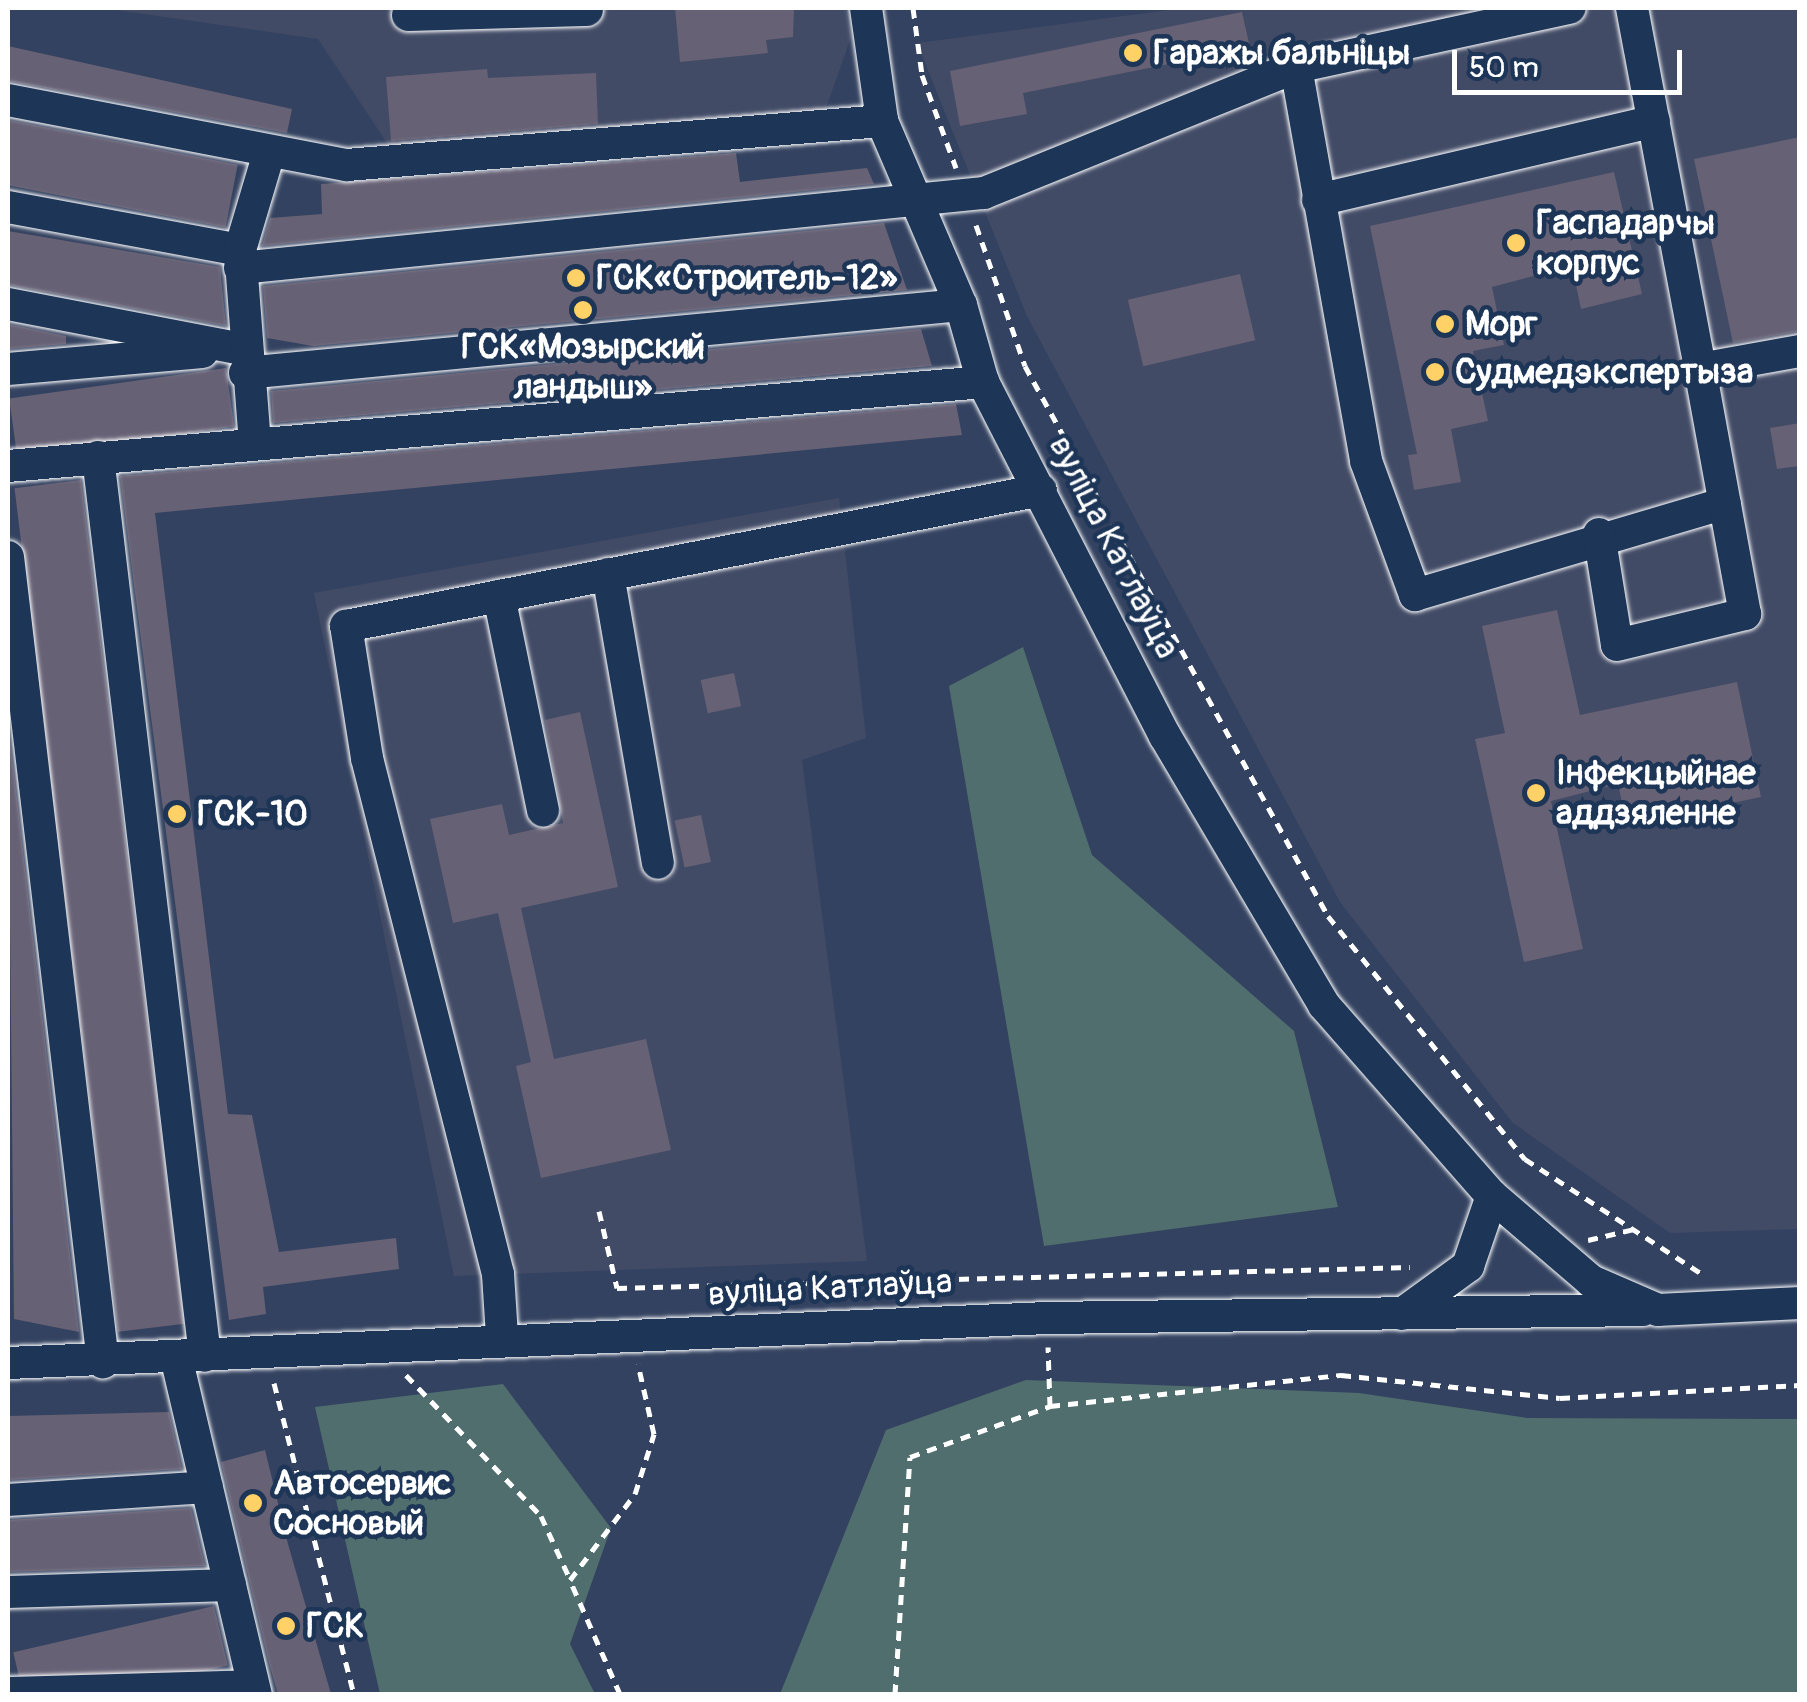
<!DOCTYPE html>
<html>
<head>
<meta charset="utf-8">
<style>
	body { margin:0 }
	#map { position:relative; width:1807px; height:1702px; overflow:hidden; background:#334260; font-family:Pangolin,sans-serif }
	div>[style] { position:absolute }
	.built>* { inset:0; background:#424b66 }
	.green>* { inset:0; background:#506e6d }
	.building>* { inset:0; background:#666175; transform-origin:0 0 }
	.path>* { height:5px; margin-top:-2.5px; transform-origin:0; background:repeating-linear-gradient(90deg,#fff 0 10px,transparent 0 18px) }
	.roads { filter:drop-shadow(0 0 2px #fff) drop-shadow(0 0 2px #fff) }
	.minor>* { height:32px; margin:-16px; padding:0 16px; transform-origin:16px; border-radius:16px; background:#1d3557 }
	.dots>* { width:28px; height:28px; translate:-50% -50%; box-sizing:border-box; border:5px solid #1d3557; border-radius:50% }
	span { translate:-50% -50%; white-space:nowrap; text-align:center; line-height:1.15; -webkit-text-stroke:9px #1d3557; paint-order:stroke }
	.poi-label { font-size:35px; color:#fff; font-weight:700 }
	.left { translate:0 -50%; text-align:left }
	.street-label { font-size:35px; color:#fff }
	.frame { position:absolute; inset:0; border:10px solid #fff; pointer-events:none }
	.scale { position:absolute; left:1452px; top:50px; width:230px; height:45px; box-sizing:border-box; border:5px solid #fff; border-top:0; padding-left:12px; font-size:30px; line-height:35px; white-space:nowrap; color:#fff; -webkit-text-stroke:8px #1d3557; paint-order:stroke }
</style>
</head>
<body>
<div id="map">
	<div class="built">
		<div style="clip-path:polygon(102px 8px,845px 8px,851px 37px,825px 111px,391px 149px,318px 39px)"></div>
		<div style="clip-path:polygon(1185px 8px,1799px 8px,1799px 1229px,1670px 1233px,1513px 1123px,1340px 902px,1027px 316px,917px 43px)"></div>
		<div style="clip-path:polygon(839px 498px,866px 738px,802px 760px,867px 1261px,454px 1276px,314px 593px)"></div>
	</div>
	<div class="green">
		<div style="clip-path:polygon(1023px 647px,1092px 855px,1294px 1031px,1338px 1207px,1044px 1246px,949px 686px)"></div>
		<div style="clip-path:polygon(1026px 1380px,1359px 1393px,1527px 1418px,1799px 1419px,1799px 1694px,780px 1694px,886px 1430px)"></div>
		<div style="clip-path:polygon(503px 1384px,611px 1528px,570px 1644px,595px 1694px,380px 1694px,315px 1407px)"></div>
	</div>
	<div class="building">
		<div style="clip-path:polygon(675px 8px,794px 8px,793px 37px,766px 40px,768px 53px,680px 62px)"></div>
		<div style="clip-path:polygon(1242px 12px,1250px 48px,1023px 93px,1027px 114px,960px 126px,950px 71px)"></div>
		<div style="clip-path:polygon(8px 46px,292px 109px,287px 133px,8px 81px)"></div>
		<div style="clip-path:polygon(487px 69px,488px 78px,596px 73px,598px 124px,391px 141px,386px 77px)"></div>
		<div style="left:8px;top:120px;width:234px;height:64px;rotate:11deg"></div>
		<div style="clip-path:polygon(1800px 137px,1800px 331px,1733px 343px,1694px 159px)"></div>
		<div style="clip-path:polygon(736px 153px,740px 182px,867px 168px,874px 184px,262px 246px,270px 218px,322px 214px,321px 184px)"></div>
		<div style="clip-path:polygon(1614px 172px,1642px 294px,1581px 309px,1572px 266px,1492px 287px,1504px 345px,1473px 351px,1488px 421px,1451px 429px,1461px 482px,1414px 490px,1408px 455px,1417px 454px,1370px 226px)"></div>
		<div style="clip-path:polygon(884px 223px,907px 290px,313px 346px,267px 338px,263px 286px)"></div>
		<div style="clip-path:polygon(8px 231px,220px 267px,226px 326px,8px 285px)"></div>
		<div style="left:1240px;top:274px;width:68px;height:115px;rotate:77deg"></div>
		<div style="clip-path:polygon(8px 324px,66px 336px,66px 344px,8px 349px)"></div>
		<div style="clip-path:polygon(921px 329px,932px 366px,273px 423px,271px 391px)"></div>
		<div style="left:226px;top:368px;width:59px;height:219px;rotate:82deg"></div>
		<div style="clip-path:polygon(956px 404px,962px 435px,155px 513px,228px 1114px,252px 1115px,279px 1252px,396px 1238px,399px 1269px,263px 1287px,266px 1314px,229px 1320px,120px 476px)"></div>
		<div style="clip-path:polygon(1800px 423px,1800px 466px,1777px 469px,1770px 428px)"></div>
		<div style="left:81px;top:480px;width:850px;height:67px;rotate:83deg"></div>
		<div style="clip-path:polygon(1557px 610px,1580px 715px,1737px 682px,1761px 797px,1627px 825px,1618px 784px,1551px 801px,1583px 949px,1524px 962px,1475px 739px,1505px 733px,1482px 626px)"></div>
		<div style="left:734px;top:673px;width:34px;height:34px;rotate:78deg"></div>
		<div style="clip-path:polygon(580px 712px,618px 887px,521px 908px,554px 1059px,646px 1039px,671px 1150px,541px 1178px,516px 1066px,531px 1062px,498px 913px,453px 923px,430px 819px,502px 804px,509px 835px,563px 823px,545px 720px)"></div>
		<div style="clip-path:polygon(8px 723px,79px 1332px,14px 1319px)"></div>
		<div style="left:701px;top:815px;width:48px;height:27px;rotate:78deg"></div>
		<div style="clip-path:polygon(169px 1412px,182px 1469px,8px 1480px,8px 1416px)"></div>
		<div style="clip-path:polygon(265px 1450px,288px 1544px,331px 1694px,278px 1694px,269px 1663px,221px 1462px)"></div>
		<div style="clip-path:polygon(191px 1508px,205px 1566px,8px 1572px,8px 1520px)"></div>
		<div style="left:214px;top:1606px;width:61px;height:206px;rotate:77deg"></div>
	</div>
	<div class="path">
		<div style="left:913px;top:8px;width:68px;rotate:82.3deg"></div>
		<div style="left:922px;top:75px;width:99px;rotate:69.9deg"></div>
		<div style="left:976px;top:225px;width:149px;rotate:70.8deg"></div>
		<div style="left:1025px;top:366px;width:628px;rotate:61.15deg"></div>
		<div style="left:1328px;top:916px;width:313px;rotate:51deg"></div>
		<div style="left:1525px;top:1159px;width:215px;rotate:33deg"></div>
		<div style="left:599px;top:1211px;width:79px;rotate:76.8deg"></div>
		<div style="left:617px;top:1288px;width:793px;rotate:-1.52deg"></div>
		<div style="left:1588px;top:1240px;width:47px;rotate:-13.4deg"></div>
		<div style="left:406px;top:1375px;width:195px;rotate:46.2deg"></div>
		<div style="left:541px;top:1516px;width:69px;rotate:65.3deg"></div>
		<div style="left:274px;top:1383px;width:321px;rotate:75.6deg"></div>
		<div style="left:1050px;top:1406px;width:293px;rotate:-6.1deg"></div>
		<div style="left:1341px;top:1375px;width:220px;rotate:6deg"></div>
		<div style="left:1560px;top:1398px;width:240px;rotate:-3.1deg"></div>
		<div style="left:620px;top:1694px;width:124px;rotate:-113.7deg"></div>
		<div style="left:570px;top:1580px;width:108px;rotate:-52.9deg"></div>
		<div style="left:635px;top:1494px;width:63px;rotate:-72.4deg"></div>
		<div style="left:654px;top:1434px;width:72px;rotate:-102.9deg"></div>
		<div style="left:895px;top:1694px;width:237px;rotate:-86.4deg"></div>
		<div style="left:910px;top:1457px;width:149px;rotate:-20deg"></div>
		<div style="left:1050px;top:1406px;width:59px;rotate:-91.9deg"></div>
	</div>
	<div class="roads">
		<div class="minor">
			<div style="left:866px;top:8px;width:114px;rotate:81.9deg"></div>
			<div style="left:882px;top:121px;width:200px;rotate:66.8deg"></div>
			<div style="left:961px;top:305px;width:80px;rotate:74.1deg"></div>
			<div style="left:983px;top:382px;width:398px;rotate:62.8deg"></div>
			<div style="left:1165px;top:736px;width:312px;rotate:59.4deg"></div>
			<div style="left:1324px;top:1005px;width:254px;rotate:48.7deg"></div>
			<div style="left:1492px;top:1196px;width:130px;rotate:40.6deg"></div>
			<div style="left:1591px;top:1281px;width:73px;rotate:23.4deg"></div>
			<div style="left:1658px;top:1310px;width:142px;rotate:-2.8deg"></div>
			<div style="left:1632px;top:8px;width:367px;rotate:79.3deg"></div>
			<div style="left:1700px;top:369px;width:102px;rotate:-10.2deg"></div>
			<div style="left:408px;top:15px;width:179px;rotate:-1.6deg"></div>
			<div style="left:1296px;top:67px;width:400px;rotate:79.9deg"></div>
			<div style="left:1366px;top:461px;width:143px;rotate:69.9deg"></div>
			<div style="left:1415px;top:595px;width:323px;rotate:-16.5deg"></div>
			<div style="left:8px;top:100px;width:345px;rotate:10.9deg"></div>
			<div style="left:347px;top:165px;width:537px;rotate:-4.7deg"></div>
			<div style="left:1318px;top:200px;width:345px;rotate:-13.2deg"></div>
			<div style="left:8px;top:207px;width:236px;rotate:10.5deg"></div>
			<div style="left:240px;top:268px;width:748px;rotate:-5.76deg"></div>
			<div style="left:984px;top:193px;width:336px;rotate:-22deg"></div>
			<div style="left:1296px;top:67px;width:280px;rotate:-12.2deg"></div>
			<div style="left:8px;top:304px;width:237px;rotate:10.9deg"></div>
			<div style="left:8px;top:369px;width:195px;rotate:-5deg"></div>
			<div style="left:245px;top:373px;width:719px;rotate:-5.43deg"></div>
			<div style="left:255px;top:444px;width:195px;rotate:-94.4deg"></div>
			<div style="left:240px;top:250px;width:98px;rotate:-73.4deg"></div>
			<div style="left:98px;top:457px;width:905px;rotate:83.21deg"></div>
			<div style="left:8px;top:466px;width:979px;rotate:-4.92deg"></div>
			<div style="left:1599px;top:534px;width:112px;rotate:80.8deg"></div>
			<div style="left:1617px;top:645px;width:132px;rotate:-13.6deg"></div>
			<div style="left:1745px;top:614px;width:249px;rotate:-100.4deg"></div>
			<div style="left:8px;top:557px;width:811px;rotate:83.27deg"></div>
			<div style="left:608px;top:574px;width:293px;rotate:80.2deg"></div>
			<div style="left:499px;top:596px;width:219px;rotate:78.4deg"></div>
			<div style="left:1402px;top:1314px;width:82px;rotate:-36deg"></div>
			<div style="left:1468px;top:1266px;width:74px;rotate:-71.1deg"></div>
			<div style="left:502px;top:1336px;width:62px;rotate:-93.7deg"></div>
			<div style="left:498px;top:1274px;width:532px;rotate:-104.25deg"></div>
			<div style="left:367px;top:758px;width:134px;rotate:-99deg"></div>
			<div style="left:346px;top:626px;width:708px;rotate:-11.07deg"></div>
			<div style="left:177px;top:1361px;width:342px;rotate:76.7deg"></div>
			<div style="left:8px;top:1363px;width:1040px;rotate:-2.48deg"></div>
			<div style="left:1047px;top:1318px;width:596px;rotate:-0.77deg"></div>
			<div style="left:8px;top:1500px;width:199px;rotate:-3.7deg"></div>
			<div style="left:8px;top:1592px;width:222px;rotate:-1.8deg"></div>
			<div style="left:8px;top:1693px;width:245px;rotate:-1.6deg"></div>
		</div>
	</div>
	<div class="dots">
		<div style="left:1133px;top:53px;background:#ffd166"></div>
		<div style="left:1516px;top:243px;background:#ffd166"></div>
		<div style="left:576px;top:278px;background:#ffd166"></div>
		<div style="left:583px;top:310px;background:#ffd166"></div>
		<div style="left:1445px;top:324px;background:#ffd166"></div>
		<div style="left:1435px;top:372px;background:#ffd166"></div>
		<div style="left:1536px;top:793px;background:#ffd166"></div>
		<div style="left:177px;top:814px;background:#ffd166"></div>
		<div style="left:253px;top:1503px;background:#ffd166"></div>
		<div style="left:286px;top:1626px;background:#ffd166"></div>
	</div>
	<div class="poi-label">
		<span class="left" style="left:1153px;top:53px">Гаражы бальніцы</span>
		<span class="left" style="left:1536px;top:243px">Гаспадарчы<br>корпус</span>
		<span class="left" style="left:596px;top:278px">ГСК«Строитель-12»</span>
		<span class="left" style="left:1465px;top:324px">Морг</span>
		<span style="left:583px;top:367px">ГСК«Мозырский<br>ландыш»</span>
		<span class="left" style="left:1455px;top:372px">Судмедэкспертыза</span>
		<span class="left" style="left:1556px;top:793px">Інфекцыйнае<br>аддзяленне</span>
		<span class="left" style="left:197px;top:814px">ГСК-10</span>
		<span class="left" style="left:273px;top:1503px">Автосервис<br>Сосновый</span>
		<span class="left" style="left:306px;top:1626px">ГСК</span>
	</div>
	<div class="street-label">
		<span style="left:1114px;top:547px;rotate:63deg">вуліца Катлаўца</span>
		<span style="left:830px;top:1288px;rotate:-3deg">вуліца Катлаўца</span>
	</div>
	<div class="frame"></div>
	<div class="scale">50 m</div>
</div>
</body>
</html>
